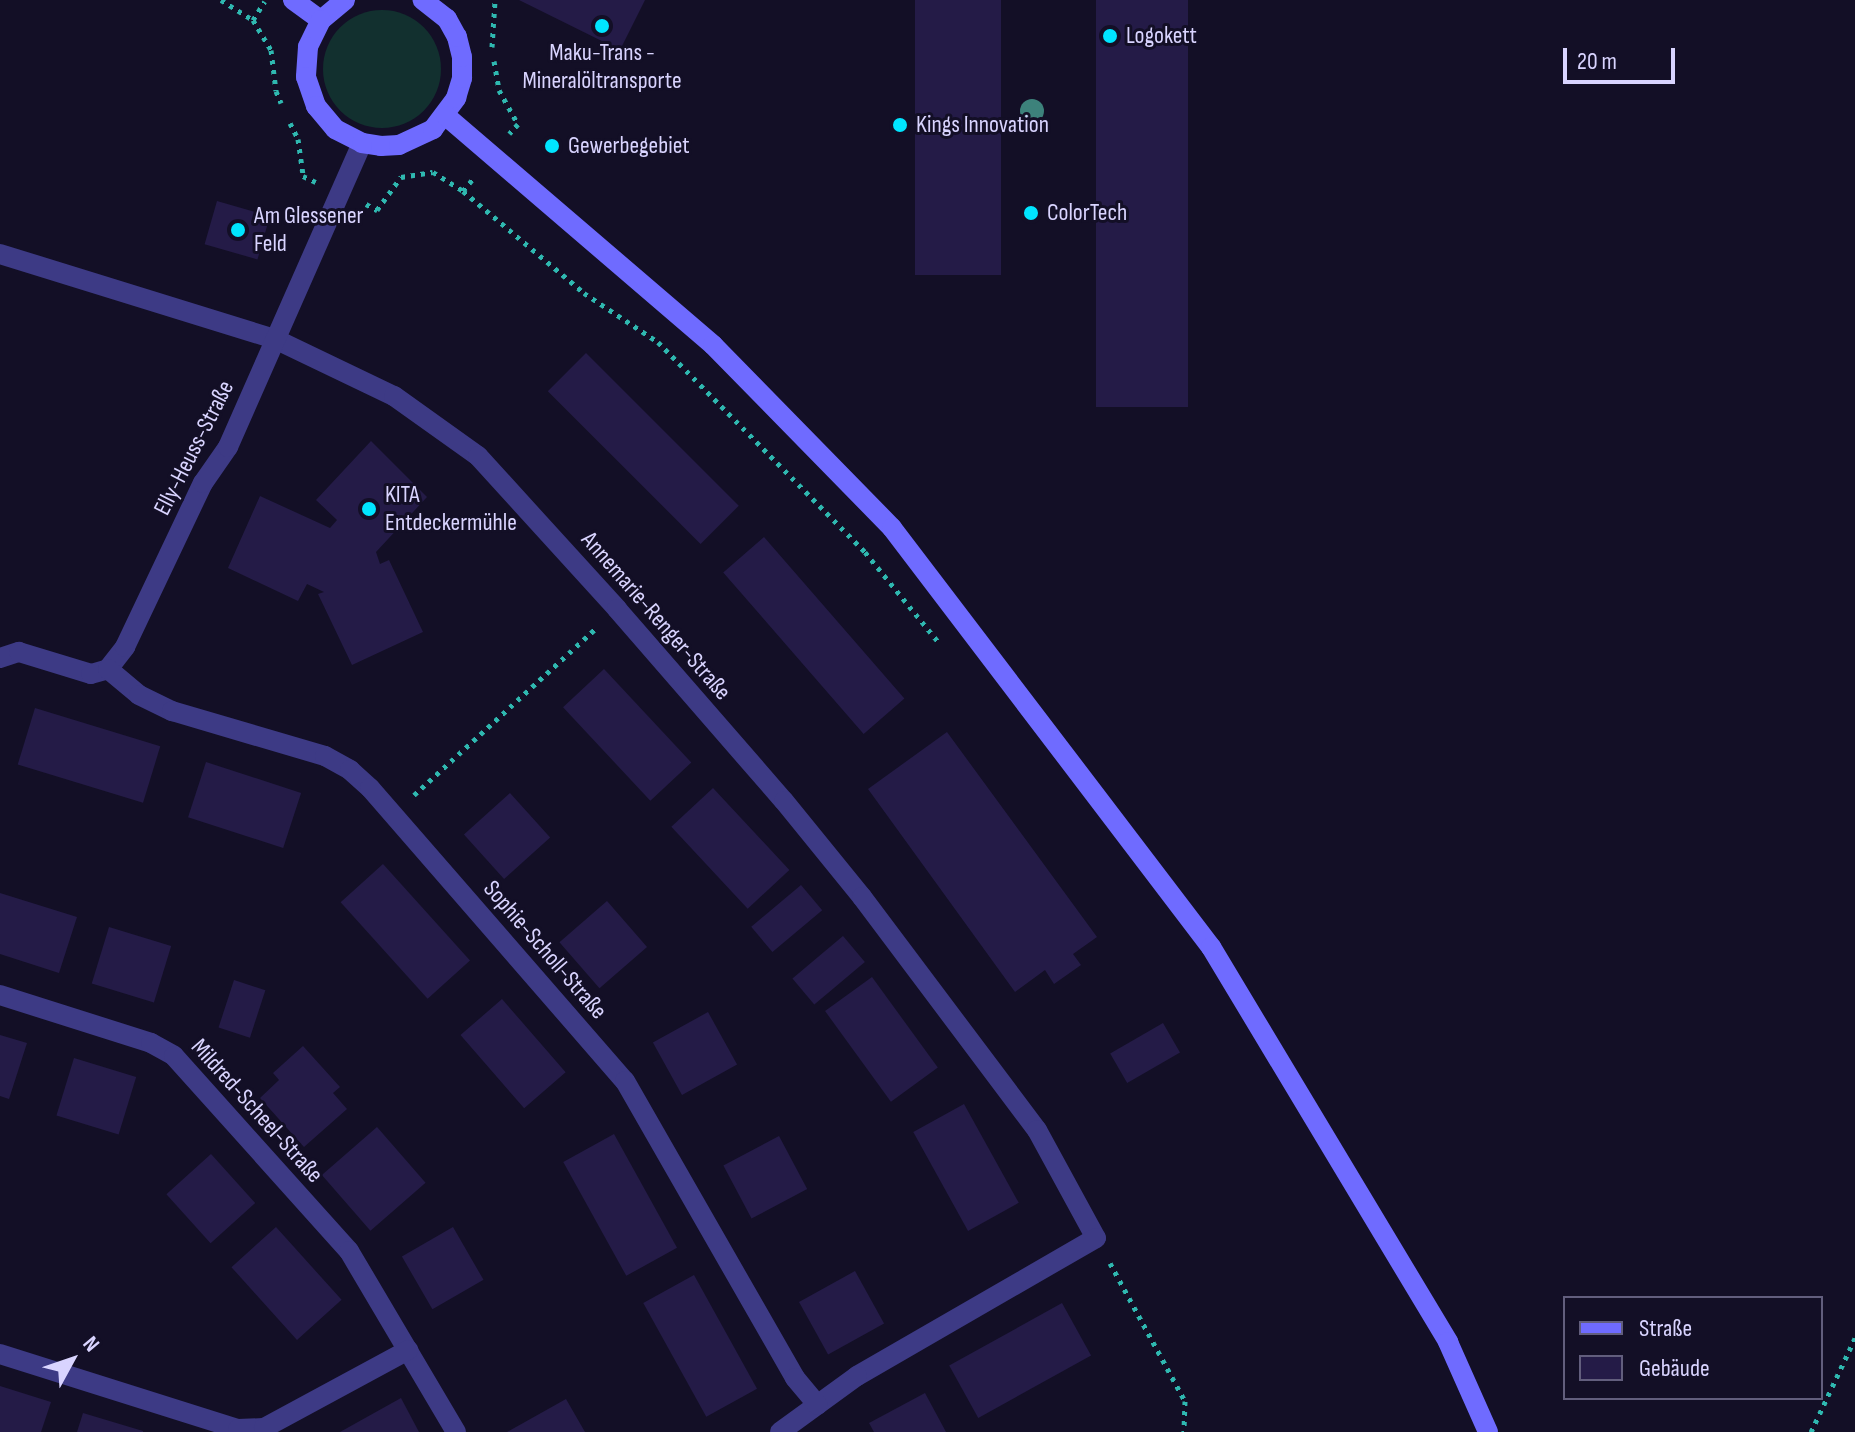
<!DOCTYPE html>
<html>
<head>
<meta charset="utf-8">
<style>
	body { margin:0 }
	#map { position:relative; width:1855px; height:1432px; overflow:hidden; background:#130f26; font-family:"Sofia Sans Condensed",sans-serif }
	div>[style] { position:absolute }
	.green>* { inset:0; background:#12302f }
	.round { border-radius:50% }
	.building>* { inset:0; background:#241b47; transform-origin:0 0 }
	.path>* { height:5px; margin-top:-2.5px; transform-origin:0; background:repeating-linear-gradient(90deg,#2fb8b0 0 4px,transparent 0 10px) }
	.street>* { height:20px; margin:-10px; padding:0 10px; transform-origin:10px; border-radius:10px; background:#3d3a85 }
	.secondary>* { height:20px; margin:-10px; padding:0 10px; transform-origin:10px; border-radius:10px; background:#6f6bff }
	.trees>* { width:24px; height:24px; margin:-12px; border-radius:50%; background:#3d827b }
	.dots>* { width:22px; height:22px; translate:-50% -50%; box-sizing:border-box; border:4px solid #130f26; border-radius:50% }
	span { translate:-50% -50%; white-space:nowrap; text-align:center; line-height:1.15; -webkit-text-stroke:6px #130f26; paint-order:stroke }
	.poi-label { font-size:24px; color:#d9d4ff }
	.left { translate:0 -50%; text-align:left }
	.street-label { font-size:24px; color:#d9d4ff }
	.legend { position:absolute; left:1563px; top:1296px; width:260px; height:104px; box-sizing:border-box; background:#130f26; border:2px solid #625e7d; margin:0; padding:10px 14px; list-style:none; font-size:24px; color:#d9d4ff }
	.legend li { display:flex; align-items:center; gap:16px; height:40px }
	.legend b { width:40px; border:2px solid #625e7d }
	.north { position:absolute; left:32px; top:1320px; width:80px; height:80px; -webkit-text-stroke:6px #130f26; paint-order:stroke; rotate:50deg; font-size:22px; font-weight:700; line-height:32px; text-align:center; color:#d9d4ff }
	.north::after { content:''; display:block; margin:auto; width:28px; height:36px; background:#d9d4ff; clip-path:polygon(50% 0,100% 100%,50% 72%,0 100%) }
	.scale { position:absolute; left:1563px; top:48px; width:112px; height:36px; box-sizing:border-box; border:4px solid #d9d4ff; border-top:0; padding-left:10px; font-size:24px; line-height:28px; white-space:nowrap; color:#d9d4ff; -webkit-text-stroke:6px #130f26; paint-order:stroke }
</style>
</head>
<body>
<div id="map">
	<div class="green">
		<div class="round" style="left:323px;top:10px;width:118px;height:118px"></div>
	</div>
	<div class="building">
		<div style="clip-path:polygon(519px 0,645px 0,620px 50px)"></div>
		<div style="left:915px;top:0;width:86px;height:275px"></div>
		<div style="left:1096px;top:0;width:92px;height:407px"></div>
		<div style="left:217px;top:201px;width:55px;height:45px;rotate:16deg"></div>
		<div style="left:586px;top:353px;width:216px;height:54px;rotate:45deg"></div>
		<div style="clip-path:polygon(371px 441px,427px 497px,376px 552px,380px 564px,389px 560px,423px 632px,352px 665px,318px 594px,324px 592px,307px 584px,298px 601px,228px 568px,260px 496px,330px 528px,337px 520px,316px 500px)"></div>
		<div style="left:764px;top:537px;width:214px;height:54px;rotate:49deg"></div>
		<div style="left:604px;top:669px;width:128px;height:56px;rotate:47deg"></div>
		<div style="left:35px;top:708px;width:131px;height:59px;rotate:17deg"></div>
		<div style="clip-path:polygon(947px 732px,1097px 937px,1073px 954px,1081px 965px,1054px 984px,1045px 970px,1015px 992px,868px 789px)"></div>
		<div style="left:206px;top:762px;width:100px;height:58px;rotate:18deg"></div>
		<div style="left:713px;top:788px;width:112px;height:57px;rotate:47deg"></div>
		<div style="left:510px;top:793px;width:60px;height:62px;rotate:48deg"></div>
		<div style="left:383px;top:864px;width:130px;height:57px;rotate:48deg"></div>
		<div style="left:801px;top:885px;width:33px;height:65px;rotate:50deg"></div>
		<div style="clip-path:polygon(0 893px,77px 917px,59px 973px,0 954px)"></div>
		<div style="left:607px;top:901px;width:61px;height:63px;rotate:49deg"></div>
		<div style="left:109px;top:927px;width:65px;height:59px;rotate:17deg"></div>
		<div style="left:843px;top:936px;width:34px;height:66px;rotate:50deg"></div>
		<div style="left:872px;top:977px;width:112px;height:58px;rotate:54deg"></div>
		<div style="left:234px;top:980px;width:33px;height:50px;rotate:18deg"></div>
		<div style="left:502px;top:999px;width:97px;height:55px;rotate:49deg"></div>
		<div style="left:708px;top:1012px;width:60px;height:63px;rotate:61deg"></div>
		<div style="left:1163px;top:1023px;width:34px;height:61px;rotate:60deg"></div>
		<div style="clip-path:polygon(0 1035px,27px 1043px,9px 1099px,0 1096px)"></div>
		<div style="clip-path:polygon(303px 1046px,340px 1087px,333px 1093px,347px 1109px,304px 1147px,260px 1098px,279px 1080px,273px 1073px)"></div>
		<div style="left:74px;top:1058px;width:65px;height:60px;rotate:17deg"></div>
		<div style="left:964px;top:1104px;width:113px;height:58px;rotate:61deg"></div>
		<div style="left:377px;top:1127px;width:74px;height:73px;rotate:49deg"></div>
		<div style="left:614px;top:1134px;width:130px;height:58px;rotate:61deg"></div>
		<div style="left:779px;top:1136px;width:60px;height:63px;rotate:62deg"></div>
		<div style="left:211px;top:1154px;width:66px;height:60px;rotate:48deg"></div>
		<div style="left:276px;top:1227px;width:98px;height:60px;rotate:48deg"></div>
		<div style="left:453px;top:1227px;width:61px;height:59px;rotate:60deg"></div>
		<div style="left:855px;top:1271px;width:60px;height:64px;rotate:61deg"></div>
		<div style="left:694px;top:1275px;width:130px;height:58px;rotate:61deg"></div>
		<div style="left:1062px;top:1303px;width:60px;height:129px;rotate:61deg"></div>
		<div style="clip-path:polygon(0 1386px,51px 1402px,41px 1432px,0 1432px)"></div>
		<div style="clip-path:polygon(925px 1393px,946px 1432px,874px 1432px,869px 1423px)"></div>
		<div style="clip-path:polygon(401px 1398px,419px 1432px,340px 1432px)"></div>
		<div style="clip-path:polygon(566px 1399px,585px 1432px,507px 1432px)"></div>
		<div style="clip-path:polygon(83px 1413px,143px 1431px,143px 1432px,77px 1432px)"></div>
	</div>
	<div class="path">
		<div style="left:221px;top:0;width:38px;rotate:32deg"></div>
		<div style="left:253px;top:20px;width:35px;rotate:59deg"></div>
		<div style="left:271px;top:50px;width:41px;rotate:83deg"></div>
		<div style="left:276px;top:91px;width:13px;rotate:67deg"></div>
		<div style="left:253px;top:20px;width:22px;rotate:-58deg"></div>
		<div style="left:492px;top:47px;width:47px;rotate:-86.3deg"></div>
		<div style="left:494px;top:61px;width:29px;rotate:80deg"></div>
		<div style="left:499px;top:90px;width:39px;rotate:61deg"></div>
		<div style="left:518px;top:124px;width:13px;rotate:132deg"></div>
		<div style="left:290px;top:123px;width:18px;rotate:63deg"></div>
		<div style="left:298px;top:139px;width:37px;rotate:82deg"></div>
		<div style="left:303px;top:176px;width:14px;rotate:25deg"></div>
		<div style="left:463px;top:191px;width:19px;rotate:-51deg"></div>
		<div style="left:366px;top:204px;width:13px;rotate:29deg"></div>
		<div style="left:377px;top:210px;width:41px;rotate:-54deg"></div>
		<div style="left:401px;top:177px;width:32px;rotate:-9deg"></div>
		<div style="left:433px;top:172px;width:36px;rotate:32deg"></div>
		<div style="left:463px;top:191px;width:158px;rotate:40.1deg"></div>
		<div style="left:584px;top:293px;width:89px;rotate:33.5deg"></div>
		<div style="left:658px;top:342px;width:295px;rotate:45.4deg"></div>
		<div style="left:865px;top:552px;width:119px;rotate:50.8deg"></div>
		<div style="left:414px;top:795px;width:247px;rotate:-42.5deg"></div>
		<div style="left:1110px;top:1263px;width:157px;rotate:61.5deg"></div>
		<div style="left:1185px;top:1401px;width:31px;rotate:92deg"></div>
		<div style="left:1811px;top:1432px;width:104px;rotate:-64.9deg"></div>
	</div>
	<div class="street">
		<div style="left:0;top:254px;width:290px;rotate:17.2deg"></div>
		<div style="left:277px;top:340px;width:130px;rotate:25.6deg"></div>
		<div style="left:394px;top:396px;width:103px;rotate:35.5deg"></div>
		<div style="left:478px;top:456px;width:207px;rotate:47.7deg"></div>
		<div style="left:617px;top:609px;width:254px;rotate:49deg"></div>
		<div style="left:784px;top:801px;width:124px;rotate:50.9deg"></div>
		<div style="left:862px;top:897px;width:291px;rotate:53.1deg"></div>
		<div style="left:1037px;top:1130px;width:123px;rotate:61.4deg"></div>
		<div style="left:1096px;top:1238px;width:276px;rotate:150deg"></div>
		<div style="left:857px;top:1376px;width:95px;rotate:144deg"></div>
		<div style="left:0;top:658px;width:20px;rotate:-18deg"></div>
		<div style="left:19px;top:652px;width:75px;rotate:17deg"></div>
		<div style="left:91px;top:674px;width:18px;rotate:-16deg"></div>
		<div style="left:108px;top:669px;width:28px;rotate:-52deg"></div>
		<div style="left:125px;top:647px;width:182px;rotate:-64.6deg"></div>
		<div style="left:203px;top:483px;width:44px;rotate:-55.2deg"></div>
		<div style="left:228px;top:447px;width:332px;rotate:-66.2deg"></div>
		<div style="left:108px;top:669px;width:40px;rotate:40deg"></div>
		<div style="left:139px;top:695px;width:37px;rotate:26deg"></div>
		<div style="left:172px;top:711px;width:159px;rotate:16.4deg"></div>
		<div style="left:325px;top:756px;width:29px;rotate:29deg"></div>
		<div style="left:350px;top:770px;width:27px;rotate:42deg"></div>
		<div style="left:370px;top:788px;width:388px;rotate:49deg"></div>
		<div style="left:625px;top:1081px;width:342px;rotate:60.2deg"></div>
		<div style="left:795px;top:1378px;width:35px;rotate:50deg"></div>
		<div style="left:0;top:995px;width:158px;rotate:17.6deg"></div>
		<div style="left:151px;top:1043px;width:26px;rotate:29deg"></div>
		<div style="left:174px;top:1056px;width:262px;rotate:48.1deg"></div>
		<div style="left:349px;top:1251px;width:210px;rotate:59.4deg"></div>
		<div style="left:0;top:1354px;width:250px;rotate:17.5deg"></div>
		<div style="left:238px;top:1429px;width:26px;rotate:-2deg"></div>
		<div style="left:264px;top:1428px;width:164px;rotate:-28.4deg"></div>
	</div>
	<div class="secondary">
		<div style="left:293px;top:0;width:34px;rotate:36deg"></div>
		<div style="left:345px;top:0;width:31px;rotate:140deg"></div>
		<div style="left:321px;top:20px;width:30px;rotate:116deg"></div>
		<div style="left:308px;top:47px;width:30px;rotate:94deg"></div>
		<div style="left:306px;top:77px;width:31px;rotate:71deg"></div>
		<div style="left:316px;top:106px;width:30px;rotate:50deg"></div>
		<div style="left:335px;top:129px;width:30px;rotate:27deg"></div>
		<div style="left:362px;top:143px;width:19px;rotate:9deg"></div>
		<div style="left:381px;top:146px;width:18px;rotate:-3deg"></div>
		<div style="left:399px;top:145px;width:38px;rotate:-25deg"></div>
		<div style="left:433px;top:129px;width:39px;rotate:-53deg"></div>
		<div style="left:456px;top:98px;width:21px;rotate:-73deg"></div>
		<div style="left:462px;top:78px;width:21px;rotate:-90deg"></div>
		<div style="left:462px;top:57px;width:21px;rotate:-104deg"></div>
		<div style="left:457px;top:37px;width:21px;rotate:-119deg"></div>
		<div style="left:447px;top:19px;width:31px;rotate:-142deg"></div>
		<div style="left:446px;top:116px;width:352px;rotate:40.6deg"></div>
		<div style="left:713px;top:345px;width:256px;rotate:45.6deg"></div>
		<div style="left:892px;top:528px;width:527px;rotate:52.72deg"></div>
		<div style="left:1211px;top:947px;width:461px;rotate:59deg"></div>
		<div style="left:1448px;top:1342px;width:98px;rotate:66deg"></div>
	</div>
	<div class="trees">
		<div style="left:1032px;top:111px"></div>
	</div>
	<div class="dots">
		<div style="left:602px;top:26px;background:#00e5ff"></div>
		<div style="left:1110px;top:36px;background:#00e5ff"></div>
		<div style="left:900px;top:125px;background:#00e5ff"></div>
		<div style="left:552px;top:146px;background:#00e5ff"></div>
		<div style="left:1031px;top:213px;background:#00e5ff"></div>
		<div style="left:238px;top:230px;background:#00e5ff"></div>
		<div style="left:369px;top:509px;background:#00e5ff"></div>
	</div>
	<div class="poi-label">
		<span class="left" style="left:1126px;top:36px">Logokett</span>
		<span style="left:602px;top:67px">Maku-Trans -<br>Mineralöltransporte</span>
		<span class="left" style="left:916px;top:125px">Kings Innovation</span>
		<span class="left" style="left:568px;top:146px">Gewerbegebiet</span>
		<span class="left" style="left:1047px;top:213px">ColorTech</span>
		<span class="left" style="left:254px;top:230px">Am Glessener<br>Feld</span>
		<span class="left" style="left:385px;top:509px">KITA<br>Entdeckermühle</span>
	</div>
	<div class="street-label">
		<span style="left:194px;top:448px;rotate:-63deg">Elly-Heuss-Straße</span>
		<span style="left:656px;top:616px;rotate:49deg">Annemarie-Renger-Straße</span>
		<span style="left:545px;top:950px;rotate:49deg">Sophie-Scholl-Straße</span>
		<span style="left:257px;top:1111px;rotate:48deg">Mildred-Scheel-Straße</span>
	</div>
	<ul class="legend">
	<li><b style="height:10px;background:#6f6bff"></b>Straße</li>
	<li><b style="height:22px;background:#241b47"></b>Gebäude</li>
	</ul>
	<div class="north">N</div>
	<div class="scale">20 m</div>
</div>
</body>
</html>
